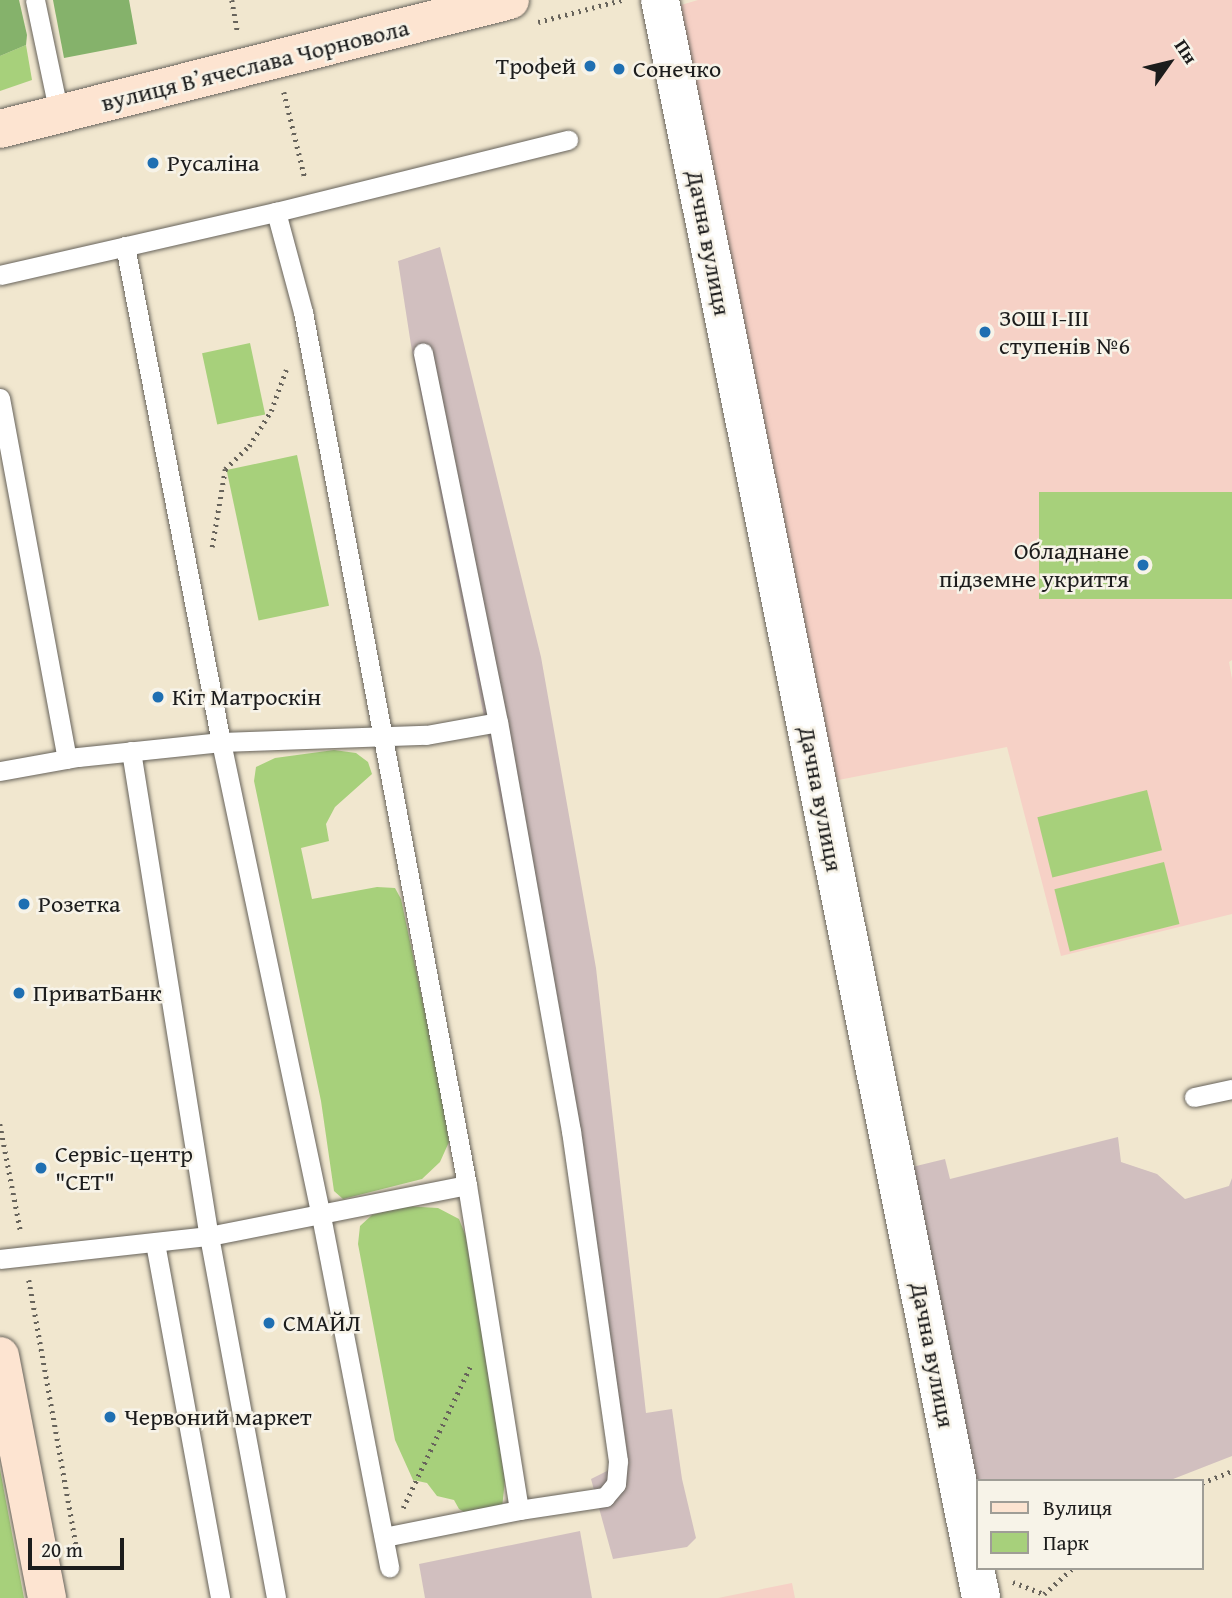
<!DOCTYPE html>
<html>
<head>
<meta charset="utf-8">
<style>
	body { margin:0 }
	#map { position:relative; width:1232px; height:1598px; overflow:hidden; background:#f1e7cf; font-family:"Gentium Book Plus",serif }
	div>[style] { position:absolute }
	.built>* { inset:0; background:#f6d1c6 }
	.industrial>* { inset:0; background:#d1bfbf }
	.green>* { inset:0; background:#a7d07b; transform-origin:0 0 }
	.forest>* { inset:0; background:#85b26b }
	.path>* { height:4.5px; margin-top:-2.25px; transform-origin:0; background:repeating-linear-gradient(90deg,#67635b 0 2px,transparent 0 7px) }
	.roads { filter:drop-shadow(0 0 2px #67635b) drop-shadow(0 0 2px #67635b) }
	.lane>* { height:19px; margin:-9.5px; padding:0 9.5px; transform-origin:9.5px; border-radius:9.5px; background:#fff }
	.street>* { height:38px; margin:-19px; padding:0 19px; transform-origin:19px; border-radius:19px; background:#fff }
	.secondary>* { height:38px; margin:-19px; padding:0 19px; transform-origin:19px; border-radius:19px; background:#fde4d1 }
	.dots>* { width:19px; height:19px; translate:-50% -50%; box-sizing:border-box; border:4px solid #f7f3e8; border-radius:50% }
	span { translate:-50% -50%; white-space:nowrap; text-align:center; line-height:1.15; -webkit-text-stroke:5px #f7f3e8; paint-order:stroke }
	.street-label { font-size:24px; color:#1c1c1c }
	.poi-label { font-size:24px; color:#1c1c1c }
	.right { translate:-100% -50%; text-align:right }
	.left { translate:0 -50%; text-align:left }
	.legend { position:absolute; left:976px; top:1479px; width:228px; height:91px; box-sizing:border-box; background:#f7f3e8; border:2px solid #9f9d96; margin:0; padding:9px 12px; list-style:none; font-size:21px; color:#1c1c1c }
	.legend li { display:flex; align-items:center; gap:14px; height:35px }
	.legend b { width:35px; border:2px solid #9f9d96 }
	.north { position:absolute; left:1134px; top:28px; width:70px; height:70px; -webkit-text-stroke:5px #f7f3e8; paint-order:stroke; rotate:56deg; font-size:19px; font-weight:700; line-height:28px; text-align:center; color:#1c1c1c }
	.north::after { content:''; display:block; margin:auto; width:24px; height:32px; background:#1c1c1c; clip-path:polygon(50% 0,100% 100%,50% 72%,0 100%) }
	.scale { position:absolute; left:28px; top:1538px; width:96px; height:32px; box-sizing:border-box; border:4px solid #1c1c1c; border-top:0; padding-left:9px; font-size:21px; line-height:24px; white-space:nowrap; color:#1c1c1c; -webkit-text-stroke:5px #f7f3e8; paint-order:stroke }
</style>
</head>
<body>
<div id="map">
	<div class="built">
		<div style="clip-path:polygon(698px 0,1232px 0,1232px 660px,1229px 662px,1232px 679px,1232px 914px,1061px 956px,1007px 747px,818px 784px,681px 5px)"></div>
		<div style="clip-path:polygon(792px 1583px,795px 1598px,718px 1598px)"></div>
	</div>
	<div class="industrial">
		<div style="clip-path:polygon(440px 247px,541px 657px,596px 968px,646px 1413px,672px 1409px,682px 1479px,696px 1538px,687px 1547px,613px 1559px,591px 1479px,607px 1471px,613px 1462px,561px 1108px,411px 345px,398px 261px)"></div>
		<div style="clip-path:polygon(1118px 1137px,1121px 1162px,1157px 1174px,1185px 1199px,1229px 1186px,1232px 1178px,1232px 1456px,1168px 1481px,978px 1481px,978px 1502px,908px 1168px,945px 1159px,950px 1179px)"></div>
		<div style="clip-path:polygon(580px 1531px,592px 1598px,425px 1598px,419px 1564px)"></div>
	</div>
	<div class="green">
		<div style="clip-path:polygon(26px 45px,32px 80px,0 91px,0 56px)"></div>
		<div style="left:250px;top:343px;width:73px;height:49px;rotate:78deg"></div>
		<div style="left:297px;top:455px;width:154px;height:72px;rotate:78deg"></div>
		<div style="left:1232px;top:492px;width:107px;height:193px;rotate:90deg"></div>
		<div style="clip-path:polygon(334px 750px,356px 753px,368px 762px,372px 774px,335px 807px,326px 824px,329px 841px,301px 848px,312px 899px,377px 887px,395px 888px,401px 899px,441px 1088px,449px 1142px,440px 1162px,422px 1179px,343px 1199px,334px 1191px,321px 1101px,254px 781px,256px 767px,275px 758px)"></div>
		<div style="left:1147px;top:790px;width:62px;height:113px;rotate:76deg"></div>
		<div style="left:1164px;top:862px;width:64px;height:113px;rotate:76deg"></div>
		<div style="clip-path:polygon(404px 1206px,438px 1208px,459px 1219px,467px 1239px,505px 1480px,502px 1508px,470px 1515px,459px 1509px,454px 1500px,437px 1496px,427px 1483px,413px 1480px,395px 1440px,358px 1244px,360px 1226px,372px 1215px)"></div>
		<div style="clip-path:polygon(0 1469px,24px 1598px,0 1598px)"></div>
	</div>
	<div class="forest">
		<div style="clip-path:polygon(0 0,19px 0,27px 35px,26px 45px,0 56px)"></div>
		<div style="clip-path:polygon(53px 0,129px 0,137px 44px,64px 58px)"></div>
	</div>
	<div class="path">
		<div style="left:232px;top:0;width:34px;rotate:80deg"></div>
		<div style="left:538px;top:22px;width:87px;rotate:-14.7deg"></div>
		<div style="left:284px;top:92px;width:89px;rotate:76.3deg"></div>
		<div style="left:212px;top:547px;width:79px;rotate:-80.5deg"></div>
		<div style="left:225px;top:469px;width:33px;rotate:-44deg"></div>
		<div style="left:249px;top:446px;width:41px;rotate:-57.8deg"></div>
		<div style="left:271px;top:411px;width:44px;rotate:-69.9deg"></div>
		<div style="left:0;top:1124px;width:111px;rotate:79.1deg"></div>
		<div style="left:29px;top:1280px;width:268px;rotate:79.9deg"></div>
		<div style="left:1202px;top:1483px;width:32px;rotate:-22deg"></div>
		<div style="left:403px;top:1508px;width:156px;rotate:-64.6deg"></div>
		<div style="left:1013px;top:1582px;width:33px;rotate:21deg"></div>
		<div style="left:1044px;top:1594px;width:39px;rotate:-42deg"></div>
	</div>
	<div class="roads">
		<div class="lane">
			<div style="left:35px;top:0;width:116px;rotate:78.1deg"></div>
			<div style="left:276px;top:212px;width:104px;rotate:74.9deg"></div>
			<div style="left:303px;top:312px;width:888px;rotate:79.36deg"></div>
			<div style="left:467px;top:1185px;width:329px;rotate:80.9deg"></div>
			<div style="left:519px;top:1510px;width:87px;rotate:-8.6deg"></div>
			<div style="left:605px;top:1497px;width:17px;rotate:-50deg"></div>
			<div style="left:616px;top:1484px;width:23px;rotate:-85deg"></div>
			<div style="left:618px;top:1461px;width:333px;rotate:-98.1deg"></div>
			<div style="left:571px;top:1131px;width:415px;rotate:-100.1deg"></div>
			<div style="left:498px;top:722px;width:377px;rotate:-101.5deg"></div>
			<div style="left:125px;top:246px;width:505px;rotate:79.05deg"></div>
			<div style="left:221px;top:742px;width:484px;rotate:78.1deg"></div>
			<div style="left:321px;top:1216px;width:358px;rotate:79deg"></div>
			<div style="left:0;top:275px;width:283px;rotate:-12.9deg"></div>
			<div style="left:276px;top:212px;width:301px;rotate:-13.9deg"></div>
			<div style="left:0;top:398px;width:367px;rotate:79.5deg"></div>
			<div style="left:131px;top:751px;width:491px;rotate:80.9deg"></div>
			<div style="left:209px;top:1236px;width:368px;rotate:79.5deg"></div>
			<div style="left:0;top:771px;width:79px;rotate:-10.2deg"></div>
			<div style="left:78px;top:757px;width:144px;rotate:-6deg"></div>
			<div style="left:221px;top:742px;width:205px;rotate:-2deg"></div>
			<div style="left:426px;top:735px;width:73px;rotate:-10.2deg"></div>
			<div style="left:1194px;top:1097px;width:39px;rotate:-12deg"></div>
			<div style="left:155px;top:1243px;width:361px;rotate:79.6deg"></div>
			<div style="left:0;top:1259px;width:210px;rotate:-6.3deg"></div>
			<div style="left:209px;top:1236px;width:263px;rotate:-11.2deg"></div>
			<div style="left:384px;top:1537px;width:138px;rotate:-11.3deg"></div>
		</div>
		<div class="street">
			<div style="left:660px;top:0;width:1630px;rotate:78.64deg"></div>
		</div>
		<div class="secondary">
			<div style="left:0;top:129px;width:526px;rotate:-14.19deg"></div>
			<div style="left:0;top:1356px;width:247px;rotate:79deg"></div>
		</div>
	</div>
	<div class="dots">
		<div style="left:590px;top:66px;background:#1f6fb2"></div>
		<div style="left:619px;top:69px;background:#1f6fb2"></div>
		<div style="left:153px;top:163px;background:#1f6fb2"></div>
		<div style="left:985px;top:332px;background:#1f6fb2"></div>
		<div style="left:1143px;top:565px;background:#1f6fb2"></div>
		<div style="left:158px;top:697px;background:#1f6fb2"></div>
		<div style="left:24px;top:904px;background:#1f6fb2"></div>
		<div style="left:19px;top:993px;background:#1f6fb2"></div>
		<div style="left:41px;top:1168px;background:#1f6fb2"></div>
		<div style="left:269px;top:1323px;background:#1f6fb2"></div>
		<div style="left:110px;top:1417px;background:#1f6fb2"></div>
	</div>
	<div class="street-label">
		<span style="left:255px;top:65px;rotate:-14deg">вулиця Вʼячеслава Чорновола</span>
		<span style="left:709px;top:243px;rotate:79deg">Дачна вулиця</span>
		<span style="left:821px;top:799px;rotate:79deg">Дачна вулиця</span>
		<span style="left:933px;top:1355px;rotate:79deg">Дачна вулиця</span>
	</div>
	<div class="poi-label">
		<span class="right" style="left:576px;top:66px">Трофей</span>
		<span class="left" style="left:633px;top:69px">Сонечко</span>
		<span class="left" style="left:167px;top:163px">Русаліна</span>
		<span class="left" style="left:999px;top:332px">ЗОШ І-ІІІ<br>ступенів №6</span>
		<span class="right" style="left:1129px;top:565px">Обладнане<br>підземне укриття</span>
		<span class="left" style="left:172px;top:697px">Кіт Матроскін</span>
		<span class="left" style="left:38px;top:904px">Розетка</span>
		<span class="left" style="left:33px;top:993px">ПриватБанк</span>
		<span class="left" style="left:55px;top:1168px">Сервіс-центр<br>"СЕТ"</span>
		<span class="left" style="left:283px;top:1323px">СМАЙЛ</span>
		<span class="left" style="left:124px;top:1417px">Червоний маркет</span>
	</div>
	<ul class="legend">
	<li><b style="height:9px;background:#fde4d1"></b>Вулиця</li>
	<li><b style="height:19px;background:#a7d07b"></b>Парк</li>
	</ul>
	<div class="north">Пн</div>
	<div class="scale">20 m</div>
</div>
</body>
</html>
